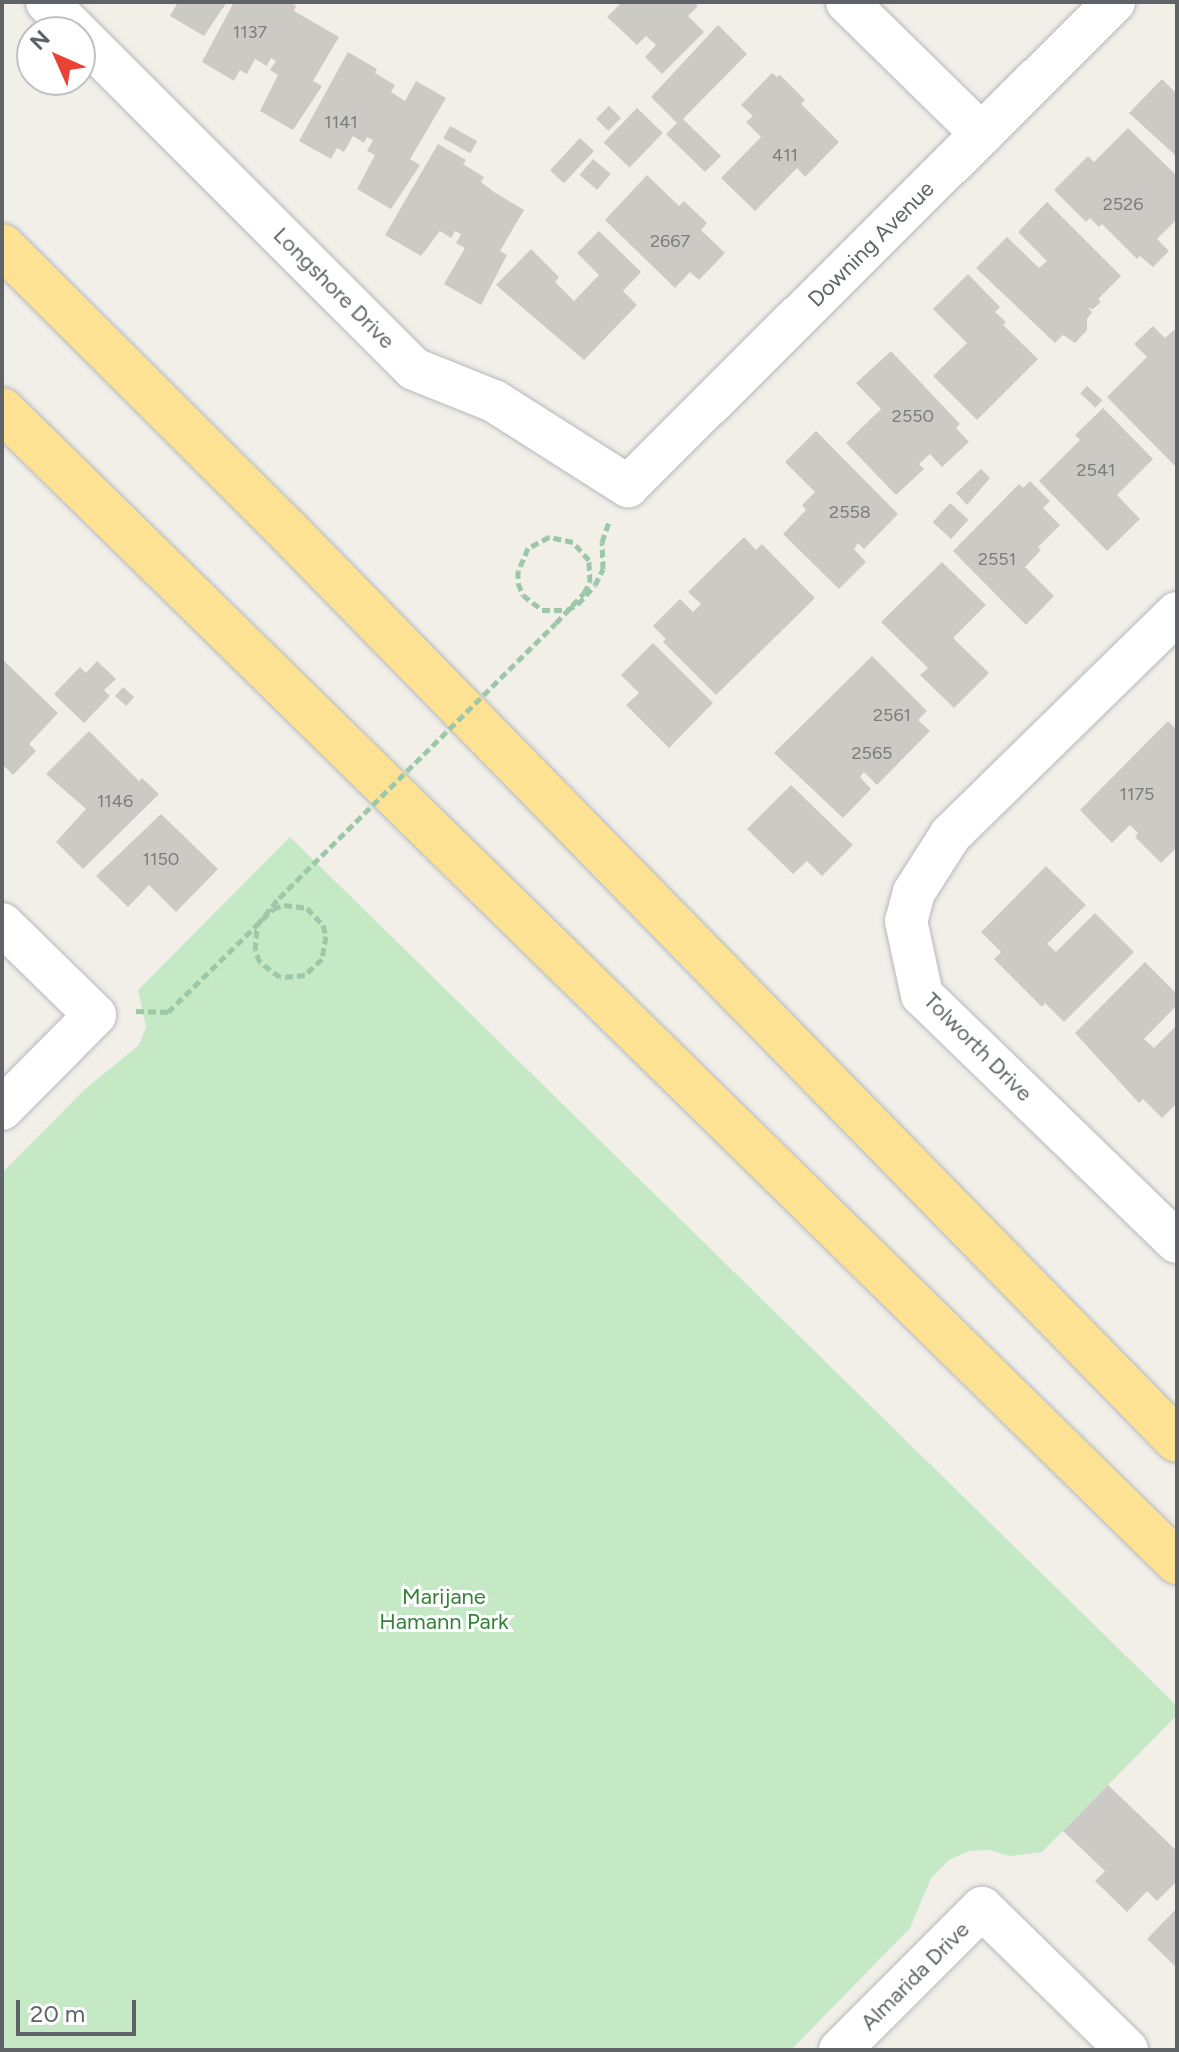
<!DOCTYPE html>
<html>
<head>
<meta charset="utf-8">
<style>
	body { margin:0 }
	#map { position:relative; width:1179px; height:2052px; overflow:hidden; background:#f1efe8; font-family:Figtree,sans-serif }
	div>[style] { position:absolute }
	.green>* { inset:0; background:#c5e8c5 }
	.building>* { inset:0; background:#cccac5; transform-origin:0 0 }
	.path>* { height:5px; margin-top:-2.5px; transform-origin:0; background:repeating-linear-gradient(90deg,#9cc7a9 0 8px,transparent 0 12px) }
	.roads { filter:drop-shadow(0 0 2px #b5b8bc) drop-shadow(0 0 2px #b5b8bc) }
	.street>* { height:42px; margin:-21px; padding:0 21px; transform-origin:21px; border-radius:21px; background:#fff }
	.highway>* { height:44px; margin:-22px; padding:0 22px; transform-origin:22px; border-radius:22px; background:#fde293 }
	.path-bridge>* { height:5px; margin-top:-2.5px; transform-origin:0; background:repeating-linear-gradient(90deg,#9cc7a9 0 8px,transparent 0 12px) }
	span { translate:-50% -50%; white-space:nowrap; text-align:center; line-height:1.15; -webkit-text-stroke:6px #fff; paint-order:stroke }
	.number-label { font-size:18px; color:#7a7d7f }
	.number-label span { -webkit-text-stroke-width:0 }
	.street-label { font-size:22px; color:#5f6368 }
	.park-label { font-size:22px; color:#348238 }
	.frame { position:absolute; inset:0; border:4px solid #5f6368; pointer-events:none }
	.north { position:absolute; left:16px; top:16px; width:80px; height:80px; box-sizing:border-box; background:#fff; border:2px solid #bfc1c3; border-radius:50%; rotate:315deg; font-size:22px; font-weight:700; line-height:32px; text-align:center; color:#5f6368 }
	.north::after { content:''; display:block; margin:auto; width:28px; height:36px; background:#ea4335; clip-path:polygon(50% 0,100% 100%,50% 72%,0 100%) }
	.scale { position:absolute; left:16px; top:2000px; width:120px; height:36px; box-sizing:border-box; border:4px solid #5f6368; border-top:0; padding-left:10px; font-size:24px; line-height:28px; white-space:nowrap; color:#5f6368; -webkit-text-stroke:6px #fff; paint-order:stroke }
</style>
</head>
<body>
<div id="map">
	<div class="green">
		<div style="clip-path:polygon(290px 837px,1177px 1706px,1177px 1715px,1042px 1852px,1010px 1856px,989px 1850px,969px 1851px,949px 1860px,931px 1878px,910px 1928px,791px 2050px,2px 2050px,2px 1173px,84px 1090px,139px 1045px,146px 1027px,138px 990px)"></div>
	</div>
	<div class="building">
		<div style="clip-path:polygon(178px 2px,227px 2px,204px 36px,170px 16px)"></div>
		<div style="clip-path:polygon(234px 2px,289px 2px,296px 6px,294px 11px,339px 37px,313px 81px,322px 86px,293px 130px,260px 111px,278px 75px,270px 70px,276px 61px,271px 58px,267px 66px,255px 59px,247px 74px,240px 70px,234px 81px,202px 62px)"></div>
		<div style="clip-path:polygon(622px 2px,694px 2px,698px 6px,688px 16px,704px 32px,662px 74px,645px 57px,656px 45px,646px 36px,637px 45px,607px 17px)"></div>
		<div style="clip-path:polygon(718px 25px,747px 54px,683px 119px,721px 156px,705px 172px,666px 134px,677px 123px,651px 97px)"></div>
		<div style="clip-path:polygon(348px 52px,377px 69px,375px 73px,395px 85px,391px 92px,405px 101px,416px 81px,446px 98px,410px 159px,420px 165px,391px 209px,357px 189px,375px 155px,367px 151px,373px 140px,367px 137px,364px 143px,353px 136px,344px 152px,337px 148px,331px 159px,299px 141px)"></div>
		<div style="clip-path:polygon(772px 73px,777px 77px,780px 75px,805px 100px,801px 104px,839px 142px,805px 177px,797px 168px,755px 211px,721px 178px,761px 137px,746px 122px,753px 116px,741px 105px)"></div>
		<div style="clip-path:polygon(1162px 79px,1177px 94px,1177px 157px,1129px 113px)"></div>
		<div style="left:609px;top:106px;width:17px;height:18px;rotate:45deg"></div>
		<div style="left:637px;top:108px;width:36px;height:48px;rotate:44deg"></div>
		<div style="left:450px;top:126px;width:31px;height:14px;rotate:29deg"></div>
		<div style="clip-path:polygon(1128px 128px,1177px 176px,1177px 219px,1157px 239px,1169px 251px,1153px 267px,1140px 256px,1137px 259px,1102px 224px,1099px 227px,1090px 218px,1086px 222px,1054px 190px,1088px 156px,1094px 162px)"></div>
		<div style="left:580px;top:138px;width:19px;height:44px;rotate:43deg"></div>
		<div style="clip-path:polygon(438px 144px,466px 160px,463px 164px,484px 177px,481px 182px,494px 192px,524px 210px,500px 251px,507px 255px,481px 305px,444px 284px,465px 248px,456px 243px,461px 234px,455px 231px,451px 238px,440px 231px,421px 256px,385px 235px)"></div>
		<div style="left:593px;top:159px;width:23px;height:21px;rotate:40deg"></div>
		<div style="clip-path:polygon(647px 175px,679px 206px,684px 201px,707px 223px,701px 230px,725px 253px,699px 280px,690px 272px,675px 288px,605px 220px)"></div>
		<div style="clip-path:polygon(1047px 202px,1121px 276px,1098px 299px,1101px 302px,1093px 309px,1088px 308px,1092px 312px,1087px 319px,1087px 330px,1075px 343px,1063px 335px,1055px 343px,976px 268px,1007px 237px,1039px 268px,1047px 261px,1018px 232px)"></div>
		<div style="clip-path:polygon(599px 231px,641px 272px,623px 291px,637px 305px,584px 360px,496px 285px,531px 249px,559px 277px,555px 282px,574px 301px,599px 275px,577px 253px)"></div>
		<div style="clip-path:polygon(968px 274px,1000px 307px,995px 312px,1006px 322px,1003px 325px,1038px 359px,977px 420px,933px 376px,967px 343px,933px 309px)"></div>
		<div style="clip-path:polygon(1153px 326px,1165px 338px,1174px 330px,1177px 333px,1177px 468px,1107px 397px,1147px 357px,1134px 344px)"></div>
		<div style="clip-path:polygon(891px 351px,960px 424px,956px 428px,969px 442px,942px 467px,930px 454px,919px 464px,924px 469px,896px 495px,846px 443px,881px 409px,856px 383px)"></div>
		<div style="left:1087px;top:386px;width:21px;height:10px;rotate:43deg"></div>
		<div style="clip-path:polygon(1103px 408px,1153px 459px,1117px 495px,1140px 519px,1107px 551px,1039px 481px,1080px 440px,1075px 435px)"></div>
		<div style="clip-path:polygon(816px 431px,898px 514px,864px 549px,858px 543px,854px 549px,866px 562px,839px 589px,783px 534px,806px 510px,802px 505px,815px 492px,785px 462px)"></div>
		<div style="clip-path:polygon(981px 469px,990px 478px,967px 505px,956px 493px)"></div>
		<div style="clip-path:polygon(1030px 481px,1050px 501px,1043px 508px,1060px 525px,1038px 547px,1041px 550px,1025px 567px,1054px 596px,1026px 625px,953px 551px,1019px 484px,1023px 488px)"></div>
		<div style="left:950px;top:503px;width:25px;height:26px;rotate:42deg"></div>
		<div style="clip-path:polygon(744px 537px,756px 550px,762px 544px,815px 598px,716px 695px,663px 642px,666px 639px,653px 626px,680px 599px,693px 612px,701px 604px,688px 592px)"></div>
		<div style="clip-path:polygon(942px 562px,986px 605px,953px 638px,989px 673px,954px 708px,920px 675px,928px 668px,881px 622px)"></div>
		<div style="clip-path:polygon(653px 643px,713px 703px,669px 748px,626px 705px,639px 693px,621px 675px)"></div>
		<div style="clip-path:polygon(872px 656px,927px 711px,918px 720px,930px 731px,877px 785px,864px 772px,860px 777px,871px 789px,843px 818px,774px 753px)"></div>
		<div style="clip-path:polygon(2px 659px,58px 713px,29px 744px,36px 751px,13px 775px,2px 764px)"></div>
		<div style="clip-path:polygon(97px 661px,116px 679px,104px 690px,110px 696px,84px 723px,54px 694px,80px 667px,86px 673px)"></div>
		<div style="left:123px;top:687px;width:15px;height:12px;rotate:42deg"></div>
		<div style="clip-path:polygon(1168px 721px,1177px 730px,1177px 847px,1161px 863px,1135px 837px,1138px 833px,1130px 825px,1112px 843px,1080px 810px)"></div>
		<div style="clip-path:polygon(89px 731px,139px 781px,142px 778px,159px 794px,83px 869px,56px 842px,86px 809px,46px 774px)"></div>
		<div style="clip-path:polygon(791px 785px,853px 845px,822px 876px,807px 861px,793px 874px,747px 829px)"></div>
		<div style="clip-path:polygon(161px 814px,218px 869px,176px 912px,149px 885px,128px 907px,96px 876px)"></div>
		<div style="clip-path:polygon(1046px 866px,1086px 905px,1047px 944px,1056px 952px,1095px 913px,1134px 952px,1064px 1022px,1045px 1003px,1042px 1007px,994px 959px,1001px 952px,981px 932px)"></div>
		<div style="clip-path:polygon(1145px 962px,1177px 994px,1177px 1005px,1144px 1039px,1154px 1048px,1177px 1025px,1177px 1103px,1162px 1118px,1143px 1099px,1139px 1103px,1075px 1033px)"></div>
		<div style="clip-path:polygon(1108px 1785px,1177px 1851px,1177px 1881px,1157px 1901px,1147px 1891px,1127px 1912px,1095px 1881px,1105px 1871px,1063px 1831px)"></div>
		<div style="clip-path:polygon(1177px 1908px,1177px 1968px,1147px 1939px)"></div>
	</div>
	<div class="path">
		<div style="left:567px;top:610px;width:13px;rotate:-29deg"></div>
		<div style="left:578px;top:604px;width:25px;rotate:-48deg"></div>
		<div style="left:595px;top:585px;width:18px;rotate:-63deg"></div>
		<div style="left:603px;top:569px;width:27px;rotate:-92deg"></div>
		<div style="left:602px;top:542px;width:21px;rotate:-71deg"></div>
		<div style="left:136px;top:1011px;width:32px;rotate:2deg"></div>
		<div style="left:168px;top:1012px;width:147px;rotate:-44.4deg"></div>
	</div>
	<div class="roads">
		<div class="street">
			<div style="left:47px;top:2px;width:42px;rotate:45deg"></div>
			<div style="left:847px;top:2px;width:189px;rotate:44.4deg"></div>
			<div style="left:80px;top:35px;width:472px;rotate:45deg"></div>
			<div style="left:414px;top:369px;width:86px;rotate:21.8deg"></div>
			<div style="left:494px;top:401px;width:159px;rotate:32.4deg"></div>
			<div style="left:628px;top:486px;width:686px;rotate:-44.88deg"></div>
			<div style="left:1177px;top:613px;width:316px;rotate:135.6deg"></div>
			<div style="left:951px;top:834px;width:69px;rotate:122.5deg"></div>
			<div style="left:914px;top:892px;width:30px;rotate:105deg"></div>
			<div style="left:906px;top:921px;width:76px;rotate:77.8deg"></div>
			<div style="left:922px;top:995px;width:355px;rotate:44.1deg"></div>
			<div style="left:2px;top:924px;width:130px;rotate:44.4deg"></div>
			<div style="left:95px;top:1015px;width:132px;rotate:134.7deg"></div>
			<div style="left:840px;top:2050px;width:201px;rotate:-45deg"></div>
			<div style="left:982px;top:1908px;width:203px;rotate:44.4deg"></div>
		</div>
		<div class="highway">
			<div style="left:2px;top:246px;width:405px;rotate:44.9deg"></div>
			<div style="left:289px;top:532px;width:1270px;rotate:45.64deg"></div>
			<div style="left:2px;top:410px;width:1646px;rotate:44.43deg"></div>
		</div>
	</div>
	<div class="path-bridge">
		<div style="left:273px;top:909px;width:12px;rotate:-20deg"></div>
		<div style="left:284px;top:905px;width:23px;rotate:7deg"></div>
		<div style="left:307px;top:908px;width:23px;rotate:47deg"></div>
		<div style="left:323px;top:925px;width:11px;rotate:75deg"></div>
		<div style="left:326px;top:936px;width:23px;rotate:100deg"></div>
		<div style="left:322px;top:959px;width:23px;rotate:137deg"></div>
		<div style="left:305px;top:975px;width:25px;rotate:175deg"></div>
		<div style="left:280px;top:977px;width:25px;rotate:-143deg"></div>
		<div style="left:260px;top:962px;width:13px;rotate:-113deg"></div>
		<div style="left:255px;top:950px;width:25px;rotate:-85deg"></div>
		<div style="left:257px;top:925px;width:35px;rotate:-51deg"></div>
		<div style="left:279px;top:898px;width:390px;rotate:-44.8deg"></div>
		<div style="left:556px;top:623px;width:41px;rotate:-47deg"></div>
		<div style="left:584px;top:593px;width:13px;rotate:-61deg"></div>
		<div style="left:590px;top:582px;width:22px;rotate:-93deg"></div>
		<div style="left:589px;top:560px;width:24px;rotate:-132deg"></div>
		<div style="left:573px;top:542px;width:25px;rotate:-168deg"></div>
		<div style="left:549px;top:537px;width:24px;rotate:152deg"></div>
		<div style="left:528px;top:548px;width:25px;rotate:113deg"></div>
		<div style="left:518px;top:571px;width:12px;rotate:90deg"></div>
		<div style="left:518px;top:583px;width:13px;rotate:67deg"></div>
		<div style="left:523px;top:595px;width:24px;rotate:38deg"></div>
		<div style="left:542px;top:610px;width:25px"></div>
	</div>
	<div class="number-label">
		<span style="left:250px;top:32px">1137</span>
		<span style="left:341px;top:122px">1141</span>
		<span style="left:785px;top:155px">411</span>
		<span style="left:1123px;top:204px">2526</span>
		<span style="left:670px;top:241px">2667</span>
		<span style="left:913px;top:416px">2550</span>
		<span style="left:1096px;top:470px">2541</span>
		<span style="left:850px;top:512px">2558</span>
		<span style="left:997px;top:559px">2551</span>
		<span style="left:892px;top:715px">2561</span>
		<span style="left:872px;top:753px">2565</span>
		<span style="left:1137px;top:794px">1175</span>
		<span style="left:115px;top:801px">1146</span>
		<span style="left:161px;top:859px">1150</span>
	</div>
	<div class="street-label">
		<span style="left:871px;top:244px;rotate:-45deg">Downing Avenue</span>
		<span style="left:334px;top:288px;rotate:45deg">Longshore Drive</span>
		<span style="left:978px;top:1047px;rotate:45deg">Tolworth Drive</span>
		<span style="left:915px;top:1976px;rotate:-45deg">Almarida Drive</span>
	</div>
	<div class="park-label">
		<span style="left:444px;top:1609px">Marijane<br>Hamann Park</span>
	</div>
	<div class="frame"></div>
	<div class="north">N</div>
	<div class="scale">20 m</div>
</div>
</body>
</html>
